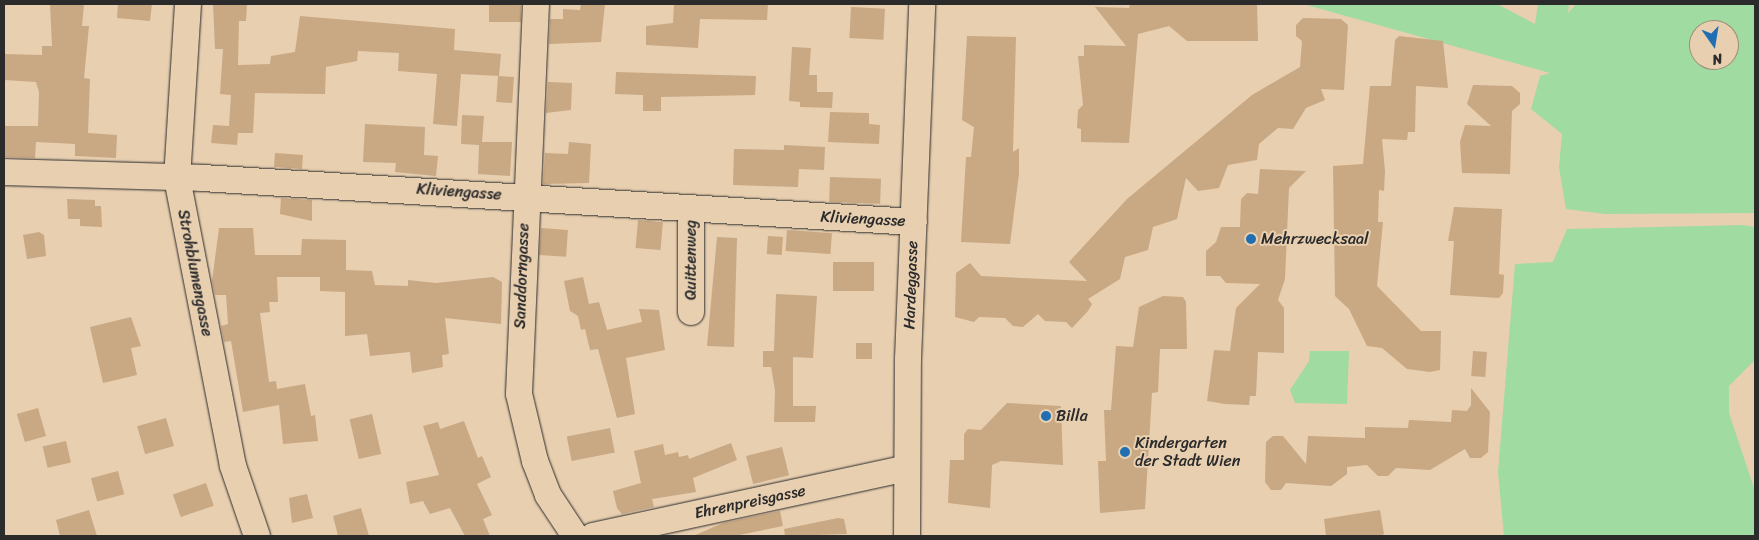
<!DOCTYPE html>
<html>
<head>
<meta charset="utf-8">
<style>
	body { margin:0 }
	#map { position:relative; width:1759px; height:540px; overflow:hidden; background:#e8cfb0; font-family:Sriracha,sans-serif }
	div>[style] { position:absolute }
	.green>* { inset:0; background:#a0dba1 }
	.building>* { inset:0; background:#c9a884; transform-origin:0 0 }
	.roads { filter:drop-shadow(0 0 1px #2b2b2b) drop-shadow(0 0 1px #2b2b2b) }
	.minor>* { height:26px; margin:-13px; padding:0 13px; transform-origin:13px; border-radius:13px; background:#e8cfb0 }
	.dots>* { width:14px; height:14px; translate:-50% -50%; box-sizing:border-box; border:2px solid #e8cfb0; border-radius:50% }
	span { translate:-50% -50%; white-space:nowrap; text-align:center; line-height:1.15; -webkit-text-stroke:4px #e8cfb0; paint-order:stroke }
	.street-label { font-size:16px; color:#2b2b2b }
	.poi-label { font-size:16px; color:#2b2b2b }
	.left { translate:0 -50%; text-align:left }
	.frame { position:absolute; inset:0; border:5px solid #2b2b2b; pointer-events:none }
	.north { position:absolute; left:1689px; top:20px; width:50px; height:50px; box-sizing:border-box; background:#e8cfb0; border:1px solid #9c8d7b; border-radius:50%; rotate:167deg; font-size:14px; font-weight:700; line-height:20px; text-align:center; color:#2b2b2b }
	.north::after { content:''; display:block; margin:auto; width:18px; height:22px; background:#1f6fb2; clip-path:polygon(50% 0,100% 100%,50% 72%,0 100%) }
</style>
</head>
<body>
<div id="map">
	<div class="green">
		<div style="clip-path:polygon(evenodd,1303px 4px,1499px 5px,1535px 24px,1538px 4px,1569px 4px,1568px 13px,1576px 4px,1755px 4px,1755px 213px,1605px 214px,1566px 209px,1559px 167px,1562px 134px,1531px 109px,1540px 76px,1550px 73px,1303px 4px,1699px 30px,1729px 30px,1729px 60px,1699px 60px,1699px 30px)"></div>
		<div style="clip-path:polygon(1743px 225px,1755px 227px,1755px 360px,1729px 386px,1729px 413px,1755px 491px,1755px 536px,1504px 536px,1498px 472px,1515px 264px,1553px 262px,1567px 229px)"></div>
		<div style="clip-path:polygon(1310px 351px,1349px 351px,1347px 404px,1295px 403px,1290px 390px,1309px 361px)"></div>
	</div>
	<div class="building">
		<div style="clip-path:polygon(50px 4px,84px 4px,82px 26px,89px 26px,84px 78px,90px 79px,88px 133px,117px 135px,116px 158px,75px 156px,75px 144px,36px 142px,35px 158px,4px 157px,4px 126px,38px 126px,39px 92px,36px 82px,4px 80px,4px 54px,42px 55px,42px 46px,52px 46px)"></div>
		<div style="clip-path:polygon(118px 4px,152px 4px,150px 21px,117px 18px)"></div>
		<div style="clip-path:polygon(213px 4px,247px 4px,246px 21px,239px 21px,238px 65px,270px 64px,271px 56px,295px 52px,300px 16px,455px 29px,454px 50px,501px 54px,499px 76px,461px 74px,457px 126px,433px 124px,437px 74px,398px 71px,399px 53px,358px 51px,357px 61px,326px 67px,325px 94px,255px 93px,253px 133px,238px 133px,237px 145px,211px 143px,213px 125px,229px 126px,231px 95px,220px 94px,223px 49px,215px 49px)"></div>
		<div style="left:489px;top:4px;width:32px;height:18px"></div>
		<div style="clip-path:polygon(581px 4px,605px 4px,601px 42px,549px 44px,550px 19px,563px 19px,563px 9px,580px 10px)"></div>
		<div style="clip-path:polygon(674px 4px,768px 4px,767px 20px,700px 19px,698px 48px,646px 45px,646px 26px,673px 23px)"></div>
		<div style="clip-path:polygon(1130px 4px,1257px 4px,1258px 41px,1187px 41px,1169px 26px,1138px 34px,1129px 143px,1081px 142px,1081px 129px,1077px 128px,1078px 110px,1083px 105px,1078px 56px,1084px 56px,1084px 45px,1126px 46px,1095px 7px,1129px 8px)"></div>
		<div style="left:851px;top:7px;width:34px;height:31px;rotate:3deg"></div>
		<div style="clip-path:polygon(1303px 18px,1341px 19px,1348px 25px,1344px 90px,1321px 89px,1325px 100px,1306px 108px,1293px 129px,1278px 128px,1259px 144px,1257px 160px,1228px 165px,1219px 188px,1198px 191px,1186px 178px,1177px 219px,1153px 227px,1148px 250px,1125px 257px,1120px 279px,1088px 299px,1092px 304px,1088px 311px,1072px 328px,1066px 322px,1045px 321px,1038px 314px,1023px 327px,1013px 326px,1005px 318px,979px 317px,974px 322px,955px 317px,956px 273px,970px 263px,981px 276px,1087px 281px,1069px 262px,1127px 199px,1252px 95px,1300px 67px,1302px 41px,1296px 36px,1296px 25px)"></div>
		<div style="clip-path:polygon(967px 36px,1016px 37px,1013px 152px,1019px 148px,1019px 174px,1010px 244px,961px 242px,966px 157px,971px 157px,974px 127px,962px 120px)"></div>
		<div style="clip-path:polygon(1399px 36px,1443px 41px,1448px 88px,1416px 86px,1415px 132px,1408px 132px,1407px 140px,1382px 139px,1385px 171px,1384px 191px,1379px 190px,1378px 222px,1383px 222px,1377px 286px,1421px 331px,1441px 331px,1440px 370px,1430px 372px,1407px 369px,1382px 348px,1367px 346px,1349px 309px,1335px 296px,1333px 166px,1363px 164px,1370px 86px,1391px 86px,1395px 40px)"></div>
		<div style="clip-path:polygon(792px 47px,811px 48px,809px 75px,817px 75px,817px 92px,833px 92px,832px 108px,800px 107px,800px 102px,789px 101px)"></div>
		<div style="clip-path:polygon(616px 72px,756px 76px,755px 95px,661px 97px,661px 111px,643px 111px,643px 95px,615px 94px)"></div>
		<div style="left:498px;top:76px;width:16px;height:26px;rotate:4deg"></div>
		<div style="clip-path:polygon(548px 82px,572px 83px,571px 110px,546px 113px)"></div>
		<div style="clip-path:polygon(1473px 85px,1512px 86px,1520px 93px,1520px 104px,1512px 111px,1510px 174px,1462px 173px,1460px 142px,1465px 125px,1491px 126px,1467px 104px)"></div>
		<div style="clip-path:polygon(830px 112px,869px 113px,869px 124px,880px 125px,879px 144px,828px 142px)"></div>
		<div style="clip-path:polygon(462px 115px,484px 116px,482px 142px,512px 142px,510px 176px,478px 174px,479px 145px,461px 144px)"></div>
		<div style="clip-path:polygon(365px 124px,425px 127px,424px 155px,438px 156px,436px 176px,395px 172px,396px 163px,363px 162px)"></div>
		<div style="clip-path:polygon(569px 142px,591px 144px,589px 183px,543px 184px,545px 153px,568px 154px)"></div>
		<div style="clip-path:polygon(784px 145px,825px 147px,824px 170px,799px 169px,798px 187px,733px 185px,734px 149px,784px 150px)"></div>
		<div style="left:275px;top:153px;width:28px;height:14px;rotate:4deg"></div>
		<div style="clip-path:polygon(1260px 169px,1306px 171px,1289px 188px,1285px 279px,1278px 300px,1284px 308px,1284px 353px,1258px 352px,1256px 396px,1250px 396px,1249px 405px,1225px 404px,1207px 401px,1214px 350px,1230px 351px,1236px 308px,1260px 284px,1226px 283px,1220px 276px,1206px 276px,1206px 251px,1216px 242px,1221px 227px,1240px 227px,1241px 199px,1247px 193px,1258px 194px)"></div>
		<div style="left:830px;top:177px;width:51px;height:25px;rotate:2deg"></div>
		<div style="clip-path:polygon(281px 198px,312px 200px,312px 221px,280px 214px)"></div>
		<div style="clip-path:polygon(67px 199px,95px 200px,95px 206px,101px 206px,102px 227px,80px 226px,80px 219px,68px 219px)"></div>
		<div style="clip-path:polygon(1454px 207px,1502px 209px,1499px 274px,1504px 275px,1503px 293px,1499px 298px,1450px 295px,1454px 241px,1448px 241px)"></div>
		<div style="left:638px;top:220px;width:25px;height:28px;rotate:5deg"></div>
		<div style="clip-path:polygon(219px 228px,253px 228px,255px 255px,301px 255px,302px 239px,346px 240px,346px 270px,372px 271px,375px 285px,408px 286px,408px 280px,436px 283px,493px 277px,502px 282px,501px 324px,445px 318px,449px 354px,442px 355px,443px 367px,412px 373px,410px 352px,370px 356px,367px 334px,345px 336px,345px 292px,320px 291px,320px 277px,277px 277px,278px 302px,269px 302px,270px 312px,260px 313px,269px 382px,276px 381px,277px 389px,305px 384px,311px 416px,315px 415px,318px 441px,283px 444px,279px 405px,243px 412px,231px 341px,224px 342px,221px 326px,228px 324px,226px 295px,215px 295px,212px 281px)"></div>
		<div style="left:541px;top:228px;width:27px;height:27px;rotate:4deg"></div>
		<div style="left:787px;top:230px;width:45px;height:21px;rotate:4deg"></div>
		<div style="clip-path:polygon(39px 232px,44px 235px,46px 256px,27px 259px,23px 235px)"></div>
		<div style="left:768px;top:236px;width:15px;height:18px;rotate:4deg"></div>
		<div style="clip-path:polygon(717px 237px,737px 238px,734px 347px,707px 346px)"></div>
		<div style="left:833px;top:262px;width:41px;height:29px"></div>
		<div style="clip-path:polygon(583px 277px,589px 304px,599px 302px,607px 330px,642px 322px,639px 309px,659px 310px,665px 350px,626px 358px,635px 414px,617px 418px,598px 349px,590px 350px,585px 329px,581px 330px,578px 316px,570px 311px,564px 281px)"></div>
		<div style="clip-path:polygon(776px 294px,817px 296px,813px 358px,793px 357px,793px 406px,816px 406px,815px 422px,774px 422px,775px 390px,771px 367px,763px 367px,763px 351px,774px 351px)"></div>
		<div style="clip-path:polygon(1163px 296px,1183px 297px,1186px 302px,1187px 349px,1160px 349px,1158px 392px,1152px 393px,1145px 509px,1100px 513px,1098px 461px,1106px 461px,1104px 410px,1111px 410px,1116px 346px,1133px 347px,1139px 307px)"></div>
		<div style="clip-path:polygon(131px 317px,141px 346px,131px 348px,137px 375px,103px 383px,90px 327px)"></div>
		<div style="left:856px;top:343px;width:16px;height:16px"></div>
		<div style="left:1473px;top:351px;width:14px;height:25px;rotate:4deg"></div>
		<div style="clip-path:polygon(1471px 388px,1490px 412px,1488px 452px,1481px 458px,1470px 458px,1465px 449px,1430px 470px,1396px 468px,1388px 476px,1378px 476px,1367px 465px,1347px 467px,1347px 474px,1331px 486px,1286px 483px,1281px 490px,1271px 490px,1265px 482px,1266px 442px,1273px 436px,1283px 436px,1306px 464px,1308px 436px,1365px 438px,1365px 427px,1408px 428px,1409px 420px,1451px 422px,1452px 410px,1467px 411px,1471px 405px)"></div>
		<div style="clip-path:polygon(1007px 403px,1061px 406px,1063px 465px,1001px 461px,992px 465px,990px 508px,948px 503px,950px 460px,964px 460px,964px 434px,968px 429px,981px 430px)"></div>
		<div style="left:38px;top:408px;width:29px;height:22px;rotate:74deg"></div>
		<div style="left:372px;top:414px;width:41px;height:23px;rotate:77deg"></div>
		<div style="left:166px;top:418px;width:29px;height:30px;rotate:74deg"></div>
		<div style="clip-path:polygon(464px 421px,478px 458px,482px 456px,491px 477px,477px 484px,492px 515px,483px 519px,490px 536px,465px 536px,450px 508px,430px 514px,423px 501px,410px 504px,406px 482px,439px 475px,423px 426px,438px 422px,440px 429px)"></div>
		<div style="left:610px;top:428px;width:25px;height:44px;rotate:79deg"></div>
		<div style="left:66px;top:441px;width:22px;height:24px;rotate:77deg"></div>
		<div style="clip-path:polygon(731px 443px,737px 460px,693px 478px,696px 492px,652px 499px,654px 507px,622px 514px,617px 508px,613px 491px,641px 483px,634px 451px,663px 444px,665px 455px,678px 452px,679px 457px,688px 455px,689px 459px)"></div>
		<div style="left:782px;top:447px;width:29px;height:37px;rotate:76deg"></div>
		<div style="left:118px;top:471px;width:24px;height:28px;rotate:75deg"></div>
		<div style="left:206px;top:483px;width:24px;height:35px;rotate:71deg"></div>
		<div style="clip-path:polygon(307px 494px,313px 518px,292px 523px,289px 498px)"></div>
		<div style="clip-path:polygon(361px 508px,369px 536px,338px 536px,333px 516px)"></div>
		<div style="clip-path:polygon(89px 510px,97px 536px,60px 536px,56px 520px)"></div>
		<div style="clip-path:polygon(1380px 510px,1384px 534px,1380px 536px,1326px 536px,1324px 519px)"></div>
		<div style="clip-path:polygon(780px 511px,783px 526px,734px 536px,693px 536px,723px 523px)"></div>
		<div style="clip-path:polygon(838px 518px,844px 519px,847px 534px,785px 536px,784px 529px)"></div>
	</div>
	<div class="roads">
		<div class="minor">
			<div style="left:188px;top:4px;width:174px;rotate:93.6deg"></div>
			<div style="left:177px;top:178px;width:293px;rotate:79deg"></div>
			<div style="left:233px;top:466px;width:74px;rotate:71.1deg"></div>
			<div style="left:536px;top:4px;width:390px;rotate:92.5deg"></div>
			<div style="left:519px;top:394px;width:69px;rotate:76.6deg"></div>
			<div style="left:535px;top:461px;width:36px;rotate:69deg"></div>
			<div style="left:548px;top:495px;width:49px;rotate:56.6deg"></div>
			<div style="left:4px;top:172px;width:198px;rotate:1.7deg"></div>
			<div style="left:202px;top:178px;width:713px;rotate:3.54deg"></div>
			<div style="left:691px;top:208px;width:104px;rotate:90deg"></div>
			<div style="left:593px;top:536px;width:321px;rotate:-12.2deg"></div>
			<div style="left:907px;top:536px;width:177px;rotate:-89.7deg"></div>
			<div style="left:908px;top:359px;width:355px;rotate:-87.7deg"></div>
		</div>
	</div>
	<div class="dots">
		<div style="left:1251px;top:239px;background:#1f6fb2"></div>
		<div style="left:1046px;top:416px;background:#1f6fb2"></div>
		<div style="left:1125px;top:452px;background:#1f6fb2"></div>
	</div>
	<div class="street-label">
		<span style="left:459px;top:192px;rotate:4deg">Kliviengasse</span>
		<span style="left:863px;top:219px;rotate:3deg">Kliviengasse</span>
		<span style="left:691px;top:260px;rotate:-90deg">Quittenweg</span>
		<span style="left:195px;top:273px;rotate:79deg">Strohblumengasse</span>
		<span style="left:522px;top:276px;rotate:-88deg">Sanddorngasse</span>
		<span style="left:911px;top:285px;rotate:-88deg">Hardeggasse</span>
		<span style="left:750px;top:502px;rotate:-12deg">Ehrenpreisgasse</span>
	</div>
	<div class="poi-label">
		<span class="left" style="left:1261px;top:239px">Mehrzwecksaal</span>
		<span class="left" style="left:1056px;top:416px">Billa</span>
		<span class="left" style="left:1135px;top:452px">Kindergarten<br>der Stadt Wien</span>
	</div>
	<div class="frame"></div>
	<div class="north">N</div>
</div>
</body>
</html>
